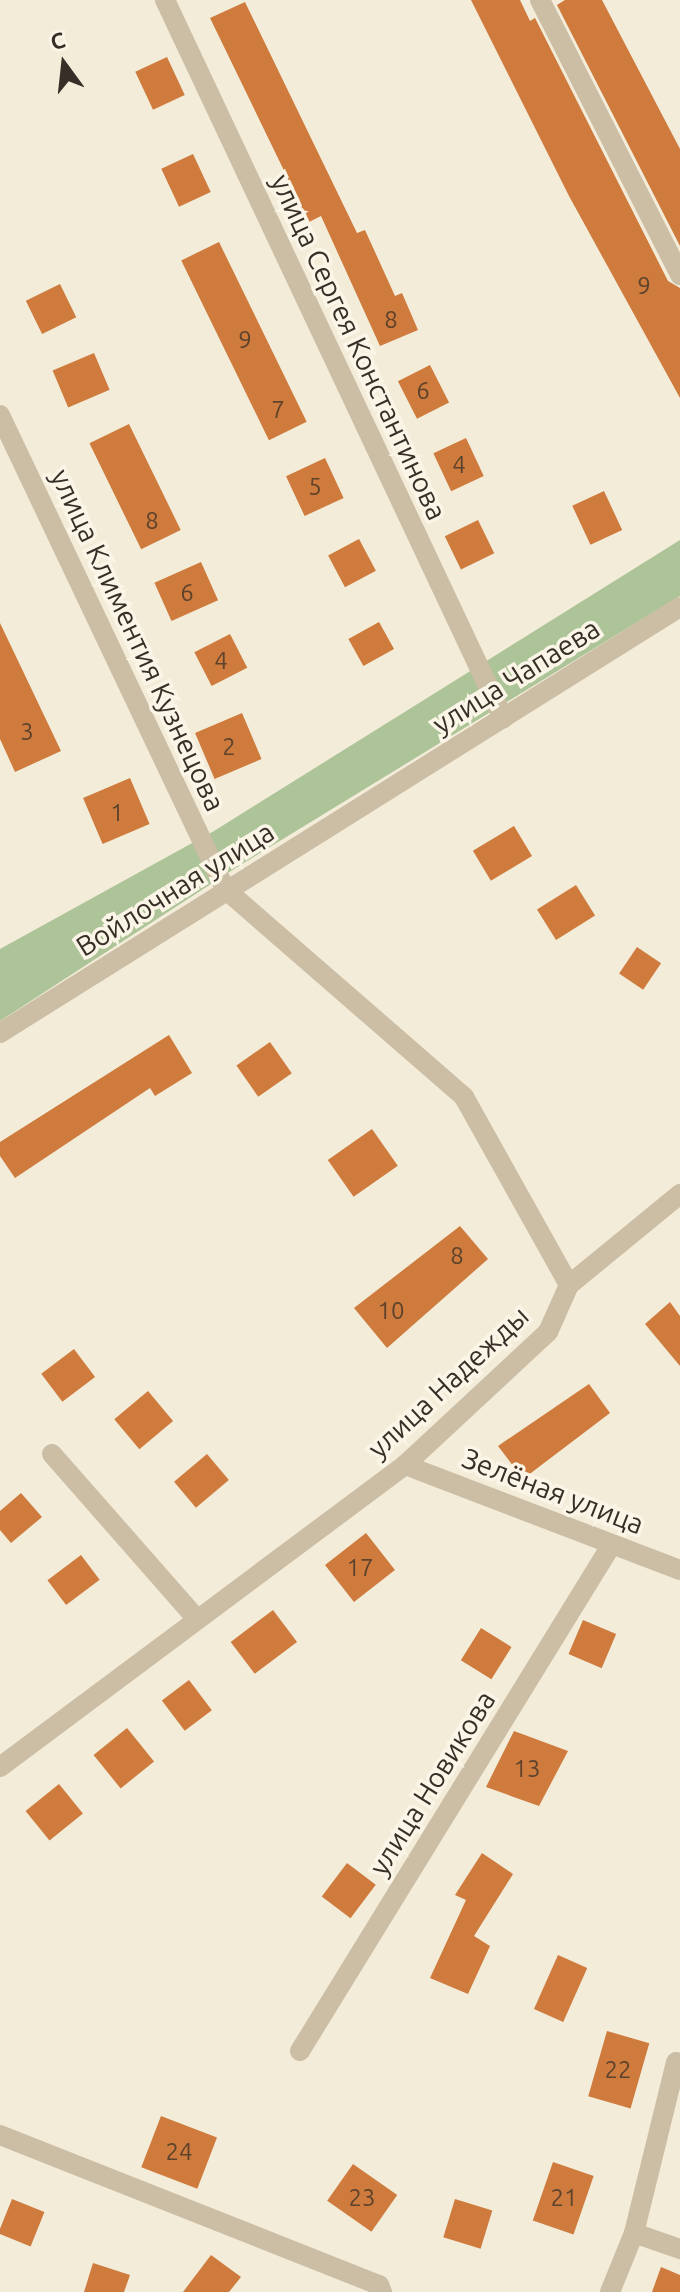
<!DOCTYPE html>
<html>
<head>
<meta charset="utf-8">
<style>
	body { margin:0 }
	#map { position:relative; width:680px; height:2292px; overflow:hidden; background:#f3ecd9; font-family:Ubuntu,sans-serif }
	div>[style] { position:absolute }
	.green>* { inset:0; background:#adc398 }
	.building>* { inset:0; background:#ce7b3d; transform-origin:0 0 }
	.minor>* { height:20px; margin:-10px; padding:0 10px; transform-origin:10px; border-radius:10px; background:#ccbea5 }
	span { translate:-50% -50%; white-space:nowrap; text-align:center; line-height:1.15; -webkit-text-stroke:7px #faf5e6; paint-order:stroke }
	.number-label { font-size:24px; color:#5d422c }
	.number-label span { -webkit-text-stroke-width:0 }
	.street-label { font-size:28px; color:#372f27 }
	.north { position:absolute; left:24px; top:24px; width:80px; height:80px; -webkit-text-stroke:6px #faf5e6; paint-order:stroke; rotate:345deg; font-size:22px; font-weight:700; line-height:32px; text-align:center; color:#372f27 }
	.north::after { content:''; display:block; margin:auto; width:28px; height:36px; background:#372f27; clip-path:polygon(50% 0,100% 100%,50% 72%,0 100%) }
</style>
</head>
<body>
<div id="map">
	<div class="green">
		<div style="clip-path:polygon(680px 540px,680px 596px,234px 869px,0 1021px,0 949px,214px 831px)"></div>
	</div>
	<div class="building">
		<div style="clip-path:polygon(471px 0,520px 0,530px 21px,535px 18px,668px 281px,680px 288px,680px 398px,569px 196px)"></div>
		<div style="clip-path:polygon(565px 0,602px 0,680px 149px,680px 246px,557px 5px)"></div>
		<div style="clip-path:polygon(245px 2px,357px 233px,365px 230px,395px 296px,402px 293px,418px 330px,380px 346px,321px 216px,309px 222px,210px 18px)"></div>
		<div style="left:167px;top:57px;width:42px;height:35px;rotate:65deg"></div>
		<div style="left:193px;top:154px;width:42px;height:35px;rotate:65deg"></div>
		<div style="left:219px;top:242px;width:200px;height:42px;rotate:64deg"></div>
		<div style="left:60px;top:284px;width:37px;height:38px;rotate:64deg"></div>
		<div style="left:94px;top:353px;width:40px;height:45px;rotate:67deg"></div>
		<div style="left:430px;top:365px;width:42px;height:36px;rotate:63deg"></div>
		<div style="left:129px;top:424px;width:118px;height:44px;rotate:64deg"></div>
		<div style="left:466px;top:438px;width:42px;height:36px;rotate:65deg"></div>
		<div style="left:325px;top:458px;width:44px;height:43px;rotate:65deg"></div>
		<div style="left:604px;top:491px;width:43px;height:35px;rotate:65deg"></div>
		<div style="left:478px;top:520px;width:37px;height:37px;rotate:64deg"></div>
		<div style="left:359px;top:539px;width:36px;height:35px;rotate:62deg"></div>
		<div style="left:201px;top:562px;width:42px;height:51px;rotate:66deg"></div>
		<div style="left:379px;top:622px;width:31px;height:35px;rotate:61deg"></div>
		<div style="clip-path:polygon(0 623px,61px 751px,15px 772px,0 739px)"></div>
		<div style="left:230px;top:634px;width:38px;height:40px;rotate:63deg"></div>
		<div style="left:242px;top:713px;width:50px;height:51px;rotate:67deg"></div>
		<div style="left:130px;top:778px;width:50px;height:51px;rotate:67deg"></div>
		<div style="left:514px;top:826px;width:35px;height:48px;rotate:59deg"></div>
		<div style="left:576px;top:885px;width:36px;height:46px;rotate:58deg"></div>
		<div style="left:637px;top:947px;width:29px;height:32px;rotate:34deg"></div>
		<div style="clip-path:polygon(169px 1035px,192px 1073px,155px 1096px,150px 1088px,15px 1178px,0 1156px,0 1142px)"></div>
		<div style="left:270px;top:1042px;width:38px;height:41px;rotate:55deg"></div>
		<div style="left:372px;top:1129px;width:45px;height:54px;rotate:55deg"></div>
		<div style="clip-path:polygon(460px 1226px,488px 1259px,387px 1348px,354px 1308px)"></div>
		<div style="clip-path:polygon(670px 1302px,680px 1316px,680px 1366px,645px 1324px)"></div>
		<div style="left:74px;top:1349px;width:35px;height:41px;rotate:53deg"></div>
		<div style="clip-path:polygon(589px 1384px,610px 1413px,523px 1479px,498px 1446px)"></div>
		<div style="left:148px;top:1391px;width:39px;height:44px;rotate:50deg"></div>
		<div style="left:207px;top:1454px;width:34px;height:43px;rotate:50deg"></div>
		<div style="clip-path:polygon(21px 1493px,42px 1517px,11px 1543px,0 1530px,0 1511px)"></div>
		<div style="left:366px;top:1533px;width:47px;height:52px;rotate:52deg"></div>
		<div style="left:81px;top:1555px;width:31px;height:42px;rotate:53deg"></div>
		<div style="left:273px;top:1610px;width:40px;height:53px;rotate:53deg"></div>
		<div style="left:583px;top:1620px;width:36px;height:37px;rotate:23deg"></div>
		<div style="left:481px;top:1628px;width:36px;height:38px;rotate:32deg"></div>
		<div style="left:189px;top:1680px;width:38px;height:34px;rotate:53deg"></div>
		<div style="left:127px;top:1728px;width:43px;height:43px;rotate:51deg"></div>
		<div style="clip-path:polygon(514px 1731px,568px 1751px,539px 1806px,486px 1787px)"></div>
		<div style="left:59px;top:1784px;width:38px;height:43px;rotate:51deg"></div>
		<div style="clip-path:polygon(482px 1853px,513px 1874px,474px 1936px,490px 1946px,468px 1994px,430px 1978px,466px 1900px,455px 1895px)"></div>
		<div style="left:347px;top:1863px;width:36px;height:42px;rotate:37deg"></div>
		<div style="left:558px;top:1955px;width:32px;height:59px;rotate:24deg"></div>
		<div style="left:607px;top:2031px;width:44px;height:68px;rotate:16deg"></div>
		<div style="left:161px;top:2116px;width:60px;height:55px;rotate:21deg"></div>
		<div style="left:553px;top:2162px;width:43px;height:62px;rotate:19deg"></div>
		<div style="left:353px;top:2164px;width:54px;height:45px;rotate:35deg"></div>
		<div style="left:12px;top:2199px;width:35px;height:37px;rotate:22deg"></div>
		<div style="left:455px;top:2199px;width:39px;height:40px;rotate:17deg"></div>
		<div style="clip-path:polygon(211px 2255px,241px 2277px,229px 2292px,183px 2292px)"></div>
		<div style="clip-path:polygon(93px 2263px,130px 2275px,124px 2292px,84px 2292px)"></div>
		<div style="clip-path:polygon(661px 2267px,680px 2275px,680px 2292px,652px 2292px)"></div>
	</div>
	<div class="minor">
		<div style="left:165px;top:0;width:794px;rotate:64.79deg"></div>
		<div style="left:540px;top:0;width:309px;rotate:63deg"></div>
		<div style="left:0;top:415px;width:525px;rotate:64.61deg"></div>
		<div style="left:225px;top:889px;width:317px;rotate:41deg"></div>
		<div style="left:464px;top:1097px;width:215px;rotate:60.8deg"></div>
		<div style="left:569px;top:1285px;width:51px;rotate:114.1deg"></div>
		<div style="left:548px;top:1332px;width:195px;rotate:137.1deg"></div>
		<div style="left:405px;top:1465px;width:505px;rotate:143.29deg"></div>
		<div style="left:0;top:1033px;width:802px;rotate:-32.07deg"></div>
		<div style="left:569px;top:1285px;width:144px;rotate:-39.3deg"></div>
		<div style="left:52px;top:1454px;width:218px;rotate:48.7deg"></div>
		<div style="left:405px;top:1465px;width:294px;rotate:20.9deg"></div>
		<div style="left:300px;top:2051px;width:595px;rotate:-58.39deg"></div>
		<div style="left:0;top:2135px;width:408px;rotate:21.6deg"></div>
		<div style="left:379px;top:2285px;width:8px;rotate:67deg"></div>
		<div style="left:634px;top:2233px;width:49px;rotate:19.2deg"></div>
		<div style="left:610px;top:2292px;width:64px;rotate:-67.9deg"></div>
		<div style="left:634px;top:2233px;width:176px;rotate:-76.2deg"></div>
	</div>
	<div class="number-label">
		<span style="left:644px;top:286px">9</span>
		<span style="left:391px;top:320px">8</span>
		<span style="left:245px;top:340px">9</span>
		<span style="left:423px;top:391px">6</span>
		<span style="left:278px;top:410px">7</span>
		<span style="left:459px;top:465px">4</span>
		<span style="left:315px;top:487px">5</span>
		<span style="left:152px;top:521px">8</span>
		<span style="left:187px;top:593px">6</span>
		<span style="left:221px;top:661px">4</span>
		<span style="left:27px;top:732px">3</span>
		<span style="left:229px;top:747px">2</span>
		<span style="left:117px;top:813px">1</span>
		<span style="left:457px;top:1256px">8</span>
		<span style="left:391px;top:1311px">10</span>
		<span style="left:360px;top:1568px">17</span>
		<span style="left:527px;top:1769px">13</span>
		<span style="left:618px;top:2070px">22</span>
		<span style="left:179px;top:2152px">24</span>
		<span style="left:362px;top:2198px">23</span>
		<span style="left:564px;top:2198px">21</span>
	</div>
	<div class="street-label">
		<span style="left:359px;top:347px;rotate:65deg">улица Сергея Константинова</span>
		<span style="left:138px;top:640px;rotate:65deg">улица Климентия Кузнецова</span>
		<span style="left:516px;top:676px;rotate:-32deg">улица Чапаева</span>
		<span style="left:175px;top:889px;rotate:-32deg">Войлочная улица</span>
		<span style="left:448px;top:1382px;rotate:-43deg">улица Надежды</span>
		<span style="left:553px;top:1491px;rotate:21deg">Зелёная улица</span>
		<span style="left:432px;top:1783px;rotate:-58deg">улица Новикова</span>
	</div>
	<div class="north">С</div>
</div>
</body>
</html>
